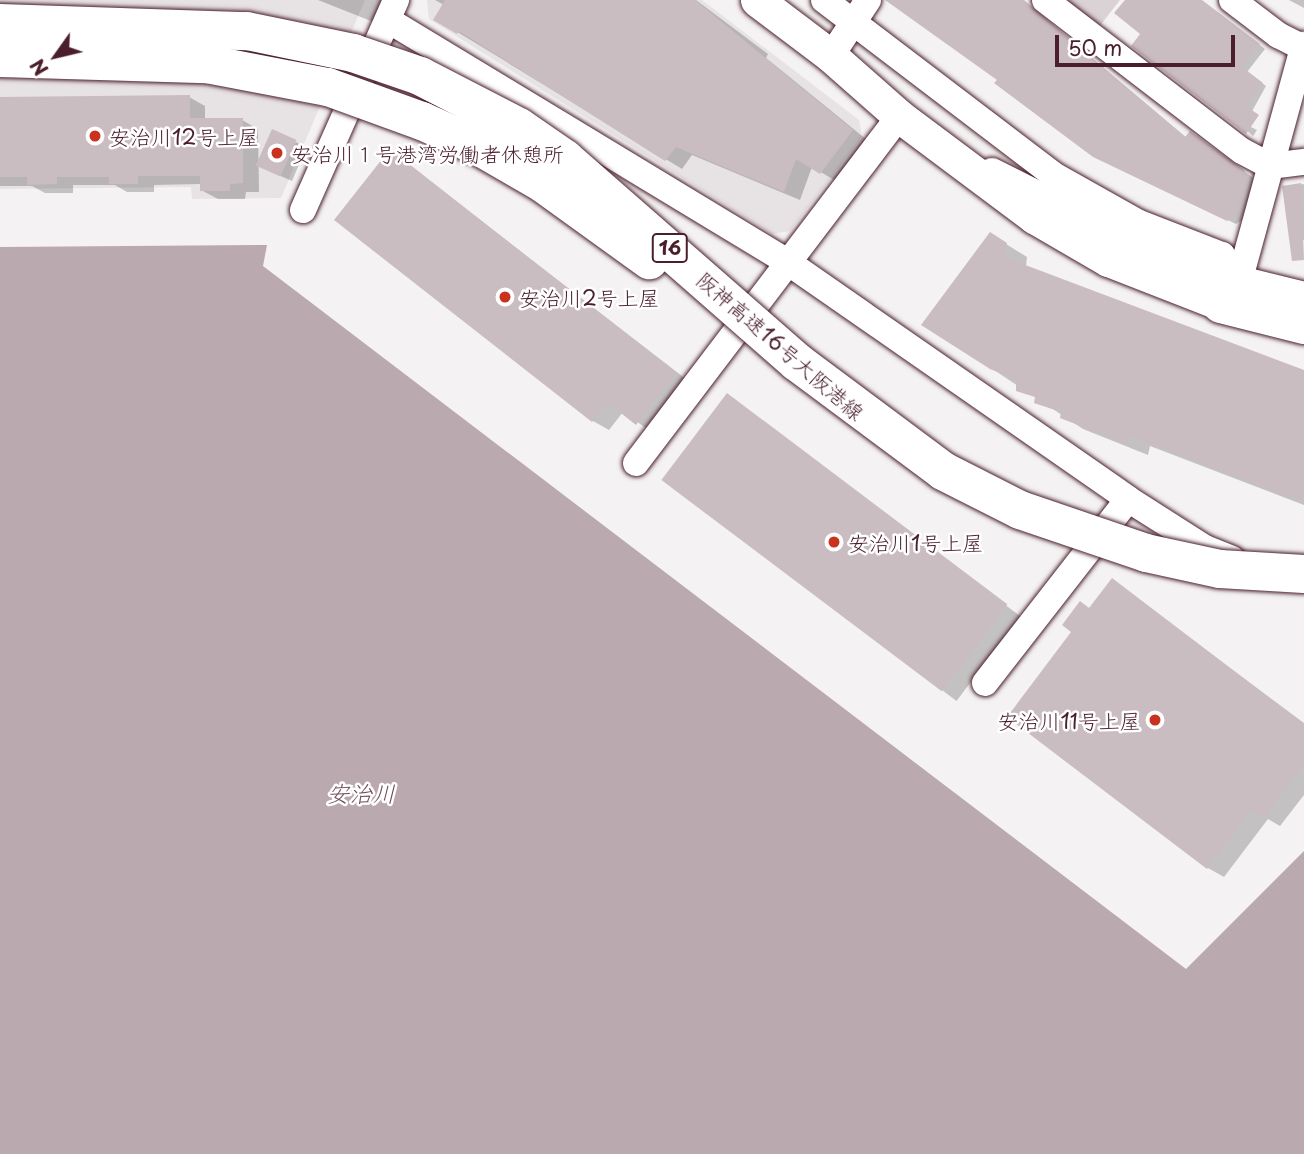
<!DOCTYPE html>
<html>
<head>
<meta charset="utf-8">
<style>
	body { margin:0 }
	#map { position:relative; width:1304px; height:1154px; overflow:hidden; background:#f4f2f2; font-family:"Playpen Sans","Klee One",sans-serif }
	div>[style] { position:absolute }
	.built>* { inset:0; background:#e7e2e3 }
	.green>* { inset:0; background:#dbd2d5 }
	.water>* { inset:0; background:#baa9ae }
	.shadow>* { inset:0; background:#0003; transform-origin:0 0 }
	.building>* { inset:0; background:#cabdc1; transform-origin:0 0 }
	.roads { filter:drop-shadow(0 0 2px #4a1f2b) drop-shadow(0 0 2px #4a1f2b) }
	.minor>* { height:26px; margin:-13px; padding:0 13px; transform-origin:13px; border-radius:13px; background:#fff }
	.tertiary>* { height:33px; margin:-16.5px; padding:0 16.5px; transform-origin:16.5px; border-radius:16.5px; background:#fff }
	.motorway>* { height:38px; margin:-19px; padding:0 19px; transform-origin:19px; border-radius:19px; background:#fff }
	.bridges { filter:drop-shadow(0 0 2px #4a1f2b) drop-shadow(0 0 2px #4a1f2b) }
	.motorway-bridge>* { height:38px; margin:-19px; padding:0 19px; transform-origin:19px; border-radius:19px; background:#fff }
	.dots>* { width:19px; height:19px; translate:-50% -50%; box-sizing:border-box; border:4px solid #fff; border-radius:50% }
	span { translate:-50% -50%; white-space:nowrap; text-align:center; line-height:1.15; -webkit-text-stroke:5px #fff; paint-order:stroke }
	.shield-label span { padding:2px 5px; background:#fff; border:2px solid; border-radius:5px; -webkit-text-stroke-width:0 }
	.shield-label { font-size:19px; color:#4a1f2b; font-weight:700 }
	.poi-label { font-size:21px; color:#4a1f2b }
	.left { translate:0 -50%; text-align:left }
	.right { translate:-100% -50%; text-align:right }
	.street-label { font-size:21px; color:#4a1f2b }
	.water-label { font-size:23px; color:#714f59; font-style:italic }
	.north { position:absolute; left:21px; top:21px; width:70px; height:70px; -webkit-text-stroke:5px #fff; paint-order:stroke; rotate:236deg; font-size:19px; font-weight:700; line-height:28px; text-align:center; color:#4a1f2b }
	.north::after { content:''; display:block; margin:auto; width:24px; height:32px; background:#4a1f2b; clip-path:polygon(50% 0,100% 100%,50% 72%,0 100%) }
	.scale { position:absolute; left:1055px; top:35px; width:180px; height:32px; box-sizing:border-box; border:4px solid #4a1f2b; border-top:0; padding-left:9px; font-size:21px; line-height:24px; white-space:nowrap; color:#4a1f2b; -webkit-text-stroke:5px #fff; paint-order:stroke }
</style>
</head>
<body>
<div id="map">
	<div class="built">
		<div style="clip-path:polygon(0 0,365px 0,281px 198px,192px 199px,191px 187px,0 189px)"></div>
		<div style="clip-path:polygon(427px 0,702px 0,859px 120px,862px 137px,790px 231px,772px 234px,429px 19px)"></div>
	</div>
	<div class="green">
		<div style="clip-path:polygon(1064px 0,1120px 0,1099px 27px)"></div>
	</div>
	<div class="water">
		<div style="clip-path:polygon(267px 245px,263px 266px,1186px 969px,1304px 851px,1304px 1154px,0 1154px,0 247px)"></div>
	</div>
	<div class="shadow">
		<div style="clip-path:polygon(318px 0,386px 0,376px 23px)"></div>
		<div style="clip-path:polygon(435px 0,696px 0,768px 54px,766px 58px,781px 70px,867px 140px,836px 181px,812px 167px,800px 200px,692px 155px,682px 169px,436px 19px,444px 5px)"></div>
		<div style="clip-path:polygon(898px 0,1023px 0,1187px 138px,1198px 138px,1252px 177px,1257px 185px,1247px 217px,1236px 224px,1103px 161px)"></div>
		<div style="clip-path:polygon(1127px 0,1201px 0,1265px 49px,1247px 72px,1266px 86px,1245px 124px,1257px 130px,1253px 136px,1142px 34px)"></div>
		<div style="clip-path:polygon(1289px 0,1304px 0,1304px 8px)"></div>
		<div style="clip-path:polygon(189px 97px,205px 106px,205px 120px,242px 120px,258px 129px,259px 192px,246px 192px,245px 199px,218px 199px,201px 190px,201px 184px,154px 185px,154px 192px,127px 192px,115px 185px,73px 185px,73px 193px,45px 193px,32px 186px,0 186px,0 98px)"></div>
		<div style="clip-path:polygon(296px 142px,306px 148px,292px 181px,269px 171px)"></div>
		<div style="clip-path:polygon(391px 151px,691px 383px,653px 433px,623px 412px,609px 430px,593px 421px)"></div>
		<div style="clip-path:polygon(1304px 184px,1304px 240px,1299px 241px,1284px 187px)"></div>
		<div style="clip-path:polygon(990px 234px,1027px 257px,1026px 267px,1304px 372px,1304px 505px,1150px 446px,1148px 455px,1083px 429px,991px 368px)"></div>
		<div style="left:728px;top:396px;width:366px;height:106px;rotate:37deg"></div>
		<div style="clip-path:polygon(1112px 580px,1304px 723px,1304px 795px,1280px 826px,1268px 819px,1224px 877px,1208px 868px,1074px 632px,1080px 603px,1091px 609px)"></div>
	</div>
	<div class="building">
		<div style="clip-path:polygon(445px 0,695px 0,853px 130px,820px 174px,796px 159px,784px 192px,676px 147px,665px 161px,459px 31px,457px 34px,433px 20px)"></div>
		<div style="clip-path:polygon(885px 0,1024px 0,1185px 137px,1190px 131px,1244px 170px,1249px 180px,1239px 213px,1227px 221px,1093px 157px,994px 83px,997px 80px)"></div>
		<div style="clip-path:polygon(1125px 0,1202px 0,1260px 44px,1242px 67px,1263px 83px,1246px 106px,1259px 115px,1246px 134px,1131px 46px,1140px 34px,1114px 13px)"></div>
		<div style="clip-path:polygon(190px 95px,190px 118px,243px 118px,243px 183px,230px 184px,230px 191px,200px 191px,200px 176px,138px 176px,138px 184px,109px 184px,109px 177px,57px 177px,57px 184px,27px 185px,27px 177px,0 177px,0 97px)"></div>
		<div style="left:272px;top:129px;width:27px;height:40px;rotate:24deg"></div>
		<div style="clip-path:polygon(390px 149px,676px 373px,636px 425px,608px 403px,592px 422px,334px 220px)"></div>
		<div style="clip-path:polygon(1301px 183px,1304px 260px,1292px 261px,1282px 186px)"></div>
		<div style="clip-path:polygon(990px 232px,1007px 243px,1004px 257px,1304px 370px,1304px 502px,1129px 436px,1127px 444px,1060px 418px,1061px 412px,1034px 403px,1035px 397px,1016px 391px,1016px 379px,990px 369px,921px 325px)"></div>
		<div style="left:727px;top:393px;width:351px;height:109px;rotate:37deg"></div>
		<div style="clip-path:polygon(1112px 578px,1304px 724px,1304px 765px,1264px 818px,1252px 809px,1207px 869px,1007px 717px,1071px 632px,1062px 625px,1080px 601px,1089px 608px)"></div>
	</div>
	<div class="roads">
		<div class="minor">
			<div style="left:824px;top:0;width:287px;rotate:37.3deg"></div>
			<div style="left:1052px;top:174px;width:100px;rotate:29.4deg"></div>
			<div style="left:1139px;top:223px;width:89px;rotate:21.1deg"></div>
			<div style="left:1222px;top:255px;width:32px;rotate:58deg"></div>
			<div style="left:1045px;top:0;width:248px;rotate:37.5deg"></div>
			<div style="left:1242px;top:151px;width:32px;rotate:28deg"></div>
			<div style="left:1270px;top:166px;width:34px;rotate:-7deg"></div>
			<div style="left:1232px;top:0;width:58px;rotate:37.3deg"></div>
			<div style="left:1278px;top:35px;width:29px;rotate:27deg"></div>
			<div style="left:388px;top:20px;width:469px;rotate:31.2deg"></div>
			<div style="left:789px;top:263px;width:413px;rotate:34.8deg"></div>
			<div style="left:1128px;top:499px;width:91px;rotate:32.5deg"></div>
			<div style="left:1205px;top:548px;width:29px;rotate:22deg"></div>
			<div style="left:831px;top:56px;width:67px;rotate:-56.5deg"></div>
			<div style="left:992px;top:171px;width:186px;rotate:26.6deg"></div>
			<div style="left:1158px;top:254px;width:86px;rotate:19.1deg"></div>
			<div style="left:303px;top:210px;width:230px;rotate:-66.1deg"></div>
			<div style="left:1239px;top:282px;width:246px;rotate:-74.7deg"></div>
			<div style="left:636px;top:463px;width:435px;rotate:-52.8deg"></div>
			<div style="left:985px;top:683px;width:233px;rotate:-52.1deg"></div>
		</div>
		<div class="tertiary">
			<div style="left:757px;top:0;width:93px;rotate:37.1deg"></div>
			<div style="left:831px;top:56px;width:91px;rotate:41.4deg"></div>
			<div style="left:899px;top:116px;width:169px;rotate:36.8deg"></div>
			<div style="left:1034px;top:217px;width:86px;rotate:30.2deg"></div>
			<div style="left:1108px;top:260px;width:121px;rotate:21.3deg"></div>
			<div style="left:1239px;top:282px;width:67px;rotate:13.8deg"></div>
		</div>
		<div class="motorway">
			<div style="left:1221px;top:304px;width:86px;rotate:14.2deg"></div>
		</div>
	</div>
	<div class="bridges">
		<div class="motorway-bridge">
			<div style="left:0;top:23px;width:247px;rotate:1.9deg"></div>
			<div style="left:247px;top:31px;width:108px;rotate:11.7deg"></div>
			<div style="left:353px;top:53px;width:71px;rotate:18.9deg"></div>
			<div style="left:420px;top:76px;width:111px;rotate:27.3deg"></div>
			<div style="left:519px;top:127px;width:56px;rotate:34.8deg"></div>
			<div style="left:565px;top:159px;width:308px;rotate:41.2deg"></div>
			<div style="left:797px;top:362px;width:182px;rotate:36.7deg"></div>
			<div style="left:943px;top:471px;width:86px;rotate:26.9deg"></div>
			<div style="left:1020px;top:510px;width:133px;rotate:18.8deg"></div>
			<div style="left:1146px;top:553px;width:76px;rotate:12.2deg"></div>
			<div style="left:1220px;top:569px;width:84px;rotate:3.4deg"></div>
			<div style="left:0;top:58px;width:207px;rotate:1.7deg"></div>
			<div style="left:207px;top:64px;width:123px;rotate:10.8deg"></div>
			<div style="left:328px;top:87px;width:100px;rotate:19.9deg"></div>
			<div style="left:422px;top:121px;width:66px;rotate:24.2deg"></div>
			<div style="left:482px;top:148px;width:72px;rotate:30.1deg"></div>
			<div style="left:544px;top:184px;width:130px;rotate:35.9deg"></div>
		</div>
	</div>
	<div class="dots">
		<div style="left:95px;top:136px;background:#c8321e"></div>
		<div style="left:277px;top:153px;background:#c8321e"></div>
		<div style="left:505px;top:297px;background:#c8321e"></div>
		<div style="left:834px;top:542px;background:#c8321e"></div>
		<div style="left:1155px;top:720px;background:#c8321e"></div>
	</div>
	<div class="shield-label">
		<span style="left:670px;top:248px">16</span>
	</div>
	<div class="poi-label">
		<span class="left" style="left:109px;top:136px">安治川12号上屋</span>
		<span class="left" style="left:291px;top:153px">安治川１号港湾労働者休憩所</span>
		<span class="left" style="left:519px;top:297px">安治川2号上屋</span>
		<span class="left" style="left:848px;top:542px">安治川1号上屋</span>
		<span class="right" style="left:1141px;top:720px">安治川11号上屋</span>
	</div>
	<div class="street-label">
		<span style="left:781px;top:345px;rotate:41deg">阪神高速16号大阪港線</span>
	</div>
	<div class="water-label">
		<span style="left:361px;top:793px">安治川</span>
	</div>
	<div class="north">N</div>
	<div class="scale">50 m</div>
</div>
</body>
</html>
